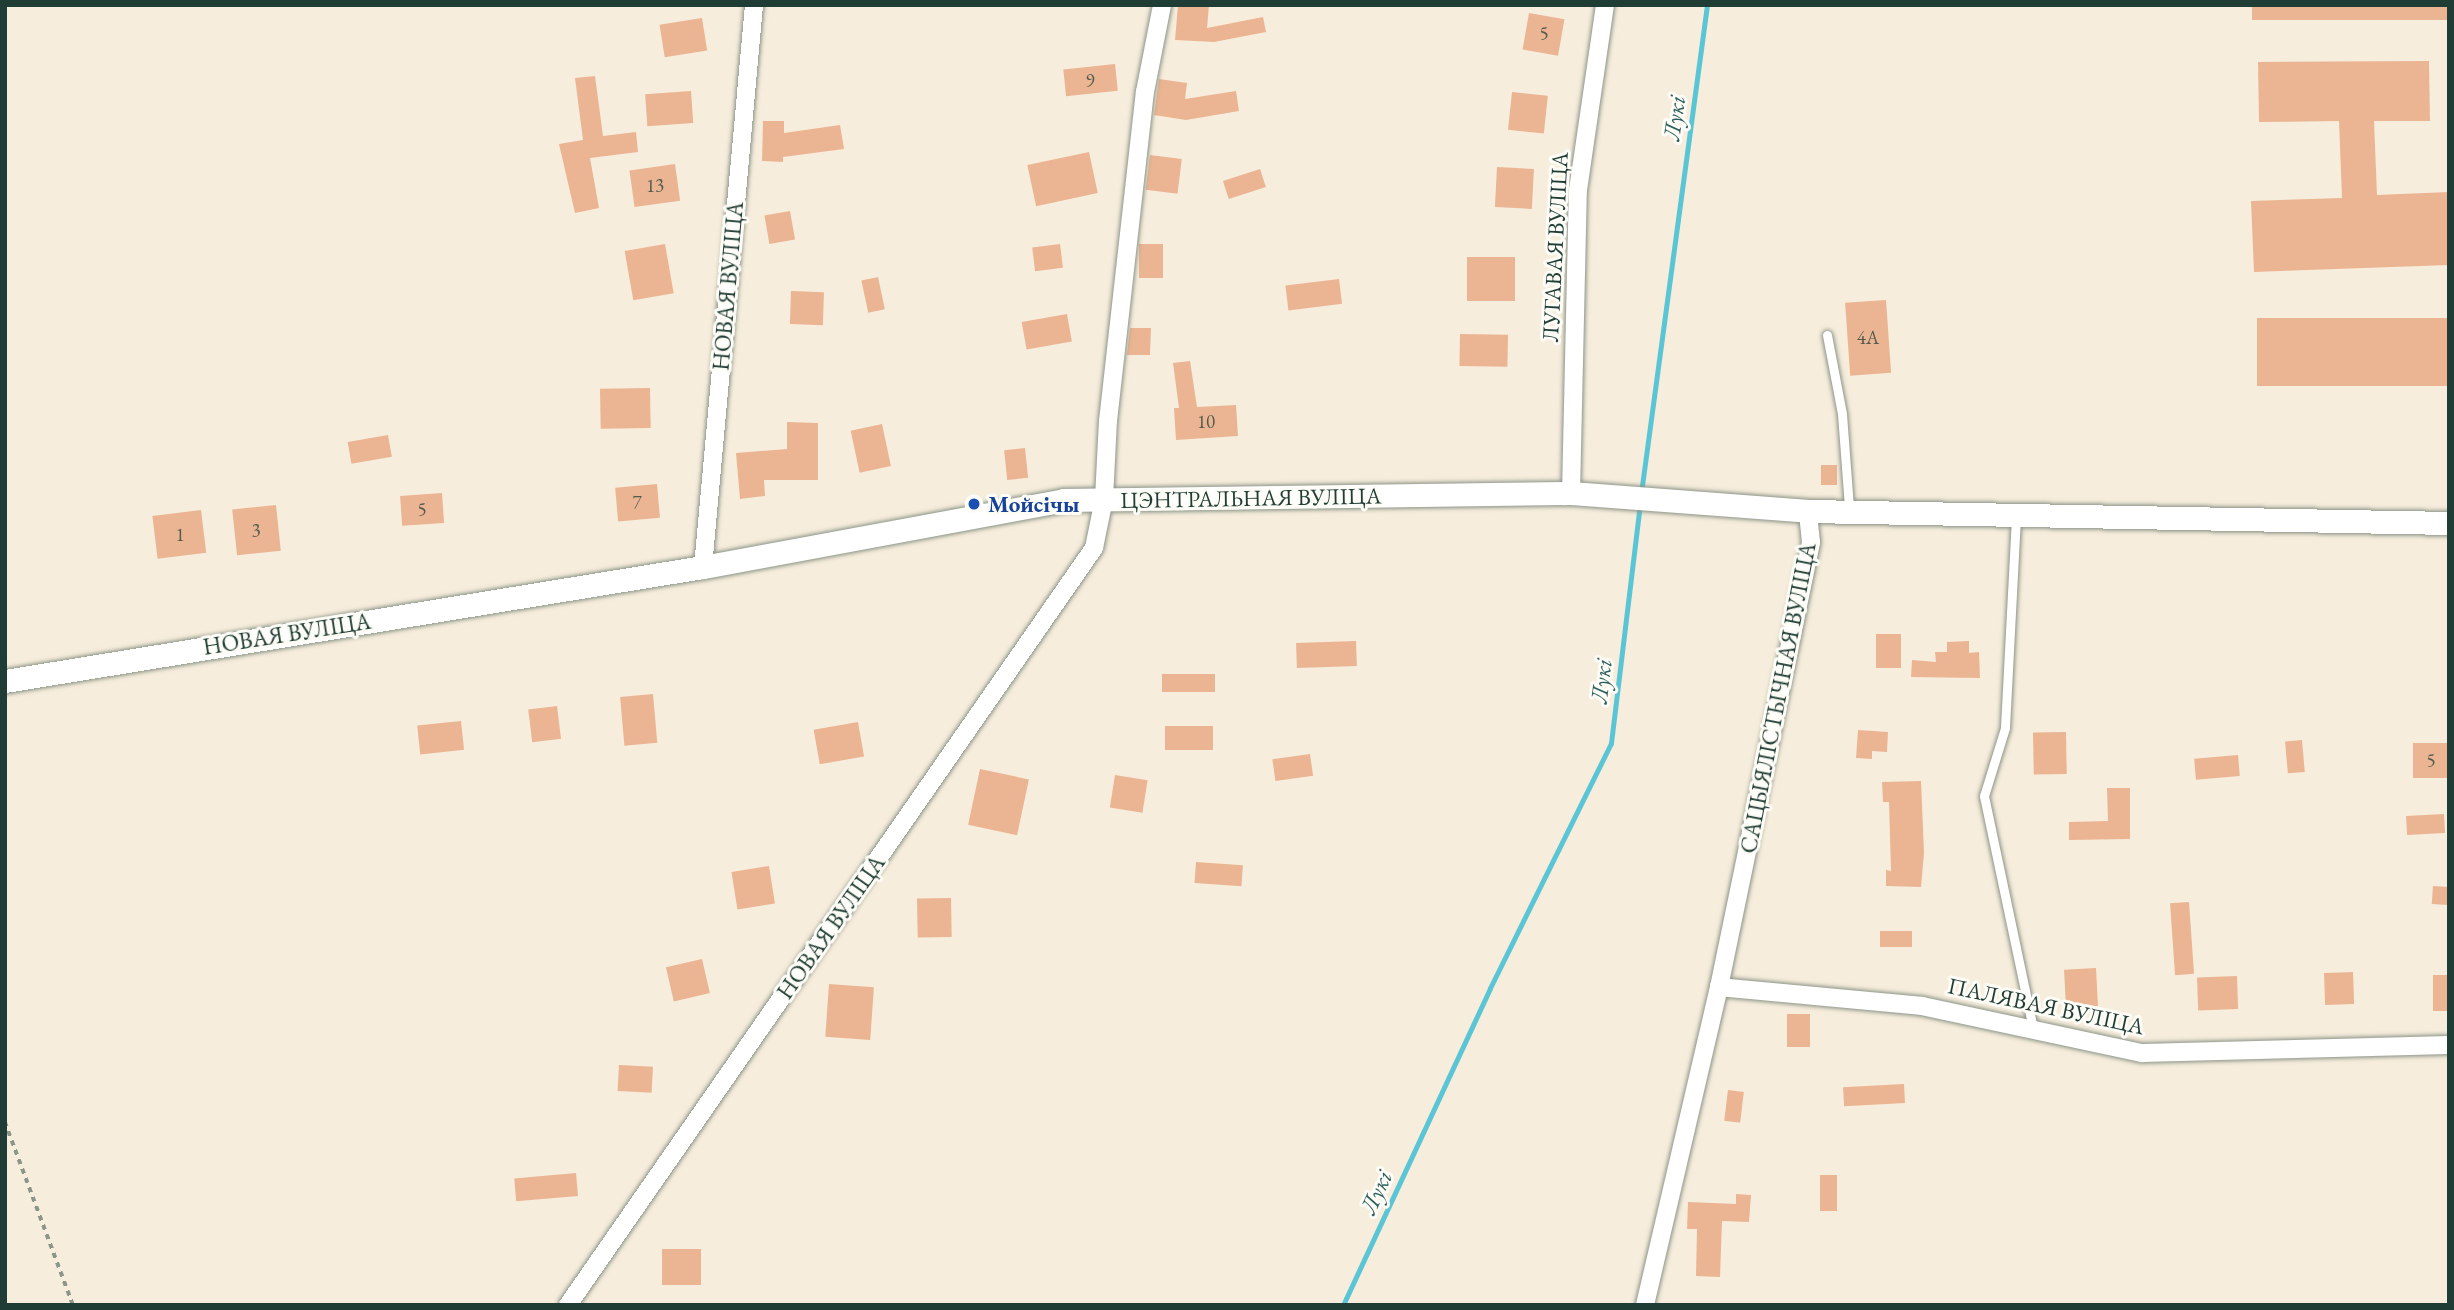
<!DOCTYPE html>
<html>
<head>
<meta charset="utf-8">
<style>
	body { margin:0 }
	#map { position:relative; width:2454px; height:1310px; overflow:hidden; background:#f7eddc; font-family:"EB Garamond",serif }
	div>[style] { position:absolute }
	.stream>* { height:5px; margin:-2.5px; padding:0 2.5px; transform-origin:2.5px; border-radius:2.5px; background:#5ac5d5 }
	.building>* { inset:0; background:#ebb593; transform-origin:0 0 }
	.path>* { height:3.5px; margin-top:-1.75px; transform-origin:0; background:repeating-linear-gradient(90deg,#8b9588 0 5px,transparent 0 10px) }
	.roads { filter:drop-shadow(0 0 2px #8b9588) drop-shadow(0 0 2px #8b9588) }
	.service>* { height:9px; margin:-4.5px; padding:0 4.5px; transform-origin:4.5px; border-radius:4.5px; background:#fff }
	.minor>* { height:18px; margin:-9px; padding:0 9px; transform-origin:9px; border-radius:9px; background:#fff }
	.tertiary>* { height:23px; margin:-11.5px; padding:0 11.5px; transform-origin:11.5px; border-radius:11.5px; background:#fff }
	.dots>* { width:19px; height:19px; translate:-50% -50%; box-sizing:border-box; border:4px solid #fdfcf7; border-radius:50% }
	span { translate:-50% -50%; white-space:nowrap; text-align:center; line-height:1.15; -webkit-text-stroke:6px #fdfcf7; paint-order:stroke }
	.number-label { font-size:19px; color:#525b4c }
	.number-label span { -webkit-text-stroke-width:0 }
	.street-label { font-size:23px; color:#1f3d34 }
	.transit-label { font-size:23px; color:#164399; font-weight:700 }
	.left { translate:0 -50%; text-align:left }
	.water-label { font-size:24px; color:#2e5f5c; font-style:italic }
	.frame { position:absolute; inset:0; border:7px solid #1f3d34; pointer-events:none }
</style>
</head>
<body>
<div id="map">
	<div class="stream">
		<div style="left:1641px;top:493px;width:492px;rotate:-82.3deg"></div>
		<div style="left:1343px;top:1305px;width:349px;rotate:-65.1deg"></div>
		<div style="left:1490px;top:988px;width:273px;rotate:-63.7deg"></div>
		<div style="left:1611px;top:743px;width:243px;rotate:-83.1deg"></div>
	</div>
	<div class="building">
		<div style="clip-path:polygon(1178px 5px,1209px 5px,1207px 28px,1263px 17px,1266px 32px,1214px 42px,1175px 40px)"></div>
		<div style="left:2252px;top:5px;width:197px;height:15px"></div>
		<div style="left:1529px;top:13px;width:36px;height:37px;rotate:10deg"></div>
		<div style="left:702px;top:18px;width:33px;height:43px;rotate:81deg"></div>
		<div style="clip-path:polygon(2429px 61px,2430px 121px,2374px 121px,2377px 195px,2449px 192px,2449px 265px,2254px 272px,2251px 201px,2342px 198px,2339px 121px,2259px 122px,2258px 62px)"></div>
		<div style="left:1115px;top:64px;width:27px;height:52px;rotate:84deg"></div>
		<div style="clip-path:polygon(595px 76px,603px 136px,636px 132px,638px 152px,590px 158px,599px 208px,575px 213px,559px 144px,583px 140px,575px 78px)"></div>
		<div style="clip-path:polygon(1159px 79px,1187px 83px,1185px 99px,1236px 91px,1239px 111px,1186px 120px,1154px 115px)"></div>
		<div style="left:691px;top:91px;width:32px;height:46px;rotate:86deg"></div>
		<div style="left:1512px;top:92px;width:36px;height:38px;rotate:6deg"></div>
		<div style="clip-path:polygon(763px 121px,784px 121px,784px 133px,840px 125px,844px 149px,783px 157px,783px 162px,762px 161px)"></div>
		<div style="left:1089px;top:152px;width:42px;height:63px;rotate:78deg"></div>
		<div style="left:1150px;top:155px;width:32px;height:35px;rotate:7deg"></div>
		<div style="left:675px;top:164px;width:37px;height:46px;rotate:82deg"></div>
		<div style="left:1497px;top:167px;width:37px;height:40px;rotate:3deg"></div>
		<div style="left:1260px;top:169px;width:19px;height:39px;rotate:72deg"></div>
		<div style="left:790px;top:211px;width:29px;height:26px;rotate:80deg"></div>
		<div style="left:665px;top:244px;width:50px;height:41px;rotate:80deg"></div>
		<div style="left:1060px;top:244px;width:24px;height:28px;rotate:83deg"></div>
		<div style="left:1139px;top:244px;width:24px;height:34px"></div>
		<div style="left:1467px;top:257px;width:48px;height:44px"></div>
		<div style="left:878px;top:277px;width:33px;height:17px;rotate:78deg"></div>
		<div style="left:1339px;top:279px;width:25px;height:54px;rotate:83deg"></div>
		<div style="left:791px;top:291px;width:33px;height:33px;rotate:2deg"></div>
		<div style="left:1886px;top:300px;width:73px;height:41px;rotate:86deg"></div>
		<div style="left:1067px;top:314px;width:28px;height:46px;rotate:80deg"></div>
		<div style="left:2449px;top:318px;width:68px;height:192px;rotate:90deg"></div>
		<div style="clip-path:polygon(1130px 328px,1151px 328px,1150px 355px,1127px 355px)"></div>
		<div style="left:1460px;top:334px;width:48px;height:32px;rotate:1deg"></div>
		<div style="clip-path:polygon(1190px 361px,1197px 407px,1236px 405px,1238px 436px,1176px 440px,1174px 408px,1179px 408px,1173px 363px)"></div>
		<div style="left:650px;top:388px;width:40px;height:50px;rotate:89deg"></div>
		<div style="clip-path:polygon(787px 422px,818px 423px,818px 480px,764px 480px,765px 496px,740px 499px,736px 453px,787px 449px)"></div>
		<div style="left:882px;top:424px;width:43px;height:32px;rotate:78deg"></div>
		<div style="left:388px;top:435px;width:22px;height:41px;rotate:80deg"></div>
		<div style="left:1025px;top:448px;width:30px;height:21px;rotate:84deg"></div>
		<div style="left:1821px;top:465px;width:16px;height:20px"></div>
		<div style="left:657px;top:484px;width:34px;height:42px;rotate:85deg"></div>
		<div style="left:442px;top:493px;width:30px;height:42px;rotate:86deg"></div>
		<div style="left:276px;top:505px;width:46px;height:44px;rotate:84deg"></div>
		<div style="left:201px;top:510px;width:43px;height:49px;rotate:83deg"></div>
		<div style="left:1876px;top:634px;width:25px;height:34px"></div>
		<div style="left:1356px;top:641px;width:25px;height:60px;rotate:88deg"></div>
		<div style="clip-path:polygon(1969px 641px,1969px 653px,1979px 652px,1980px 678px,1911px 677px,1912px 660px,1936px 662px,1935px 652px,1947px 652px,1947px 642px)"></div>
		<div style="left:1215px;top:674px;width:18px;height:53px;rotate:90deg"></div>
		<div style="left:653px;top:694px;width:49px;height:33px;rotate:85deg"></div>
		<div style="left:557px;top:706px;width:33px;height:29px;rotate:83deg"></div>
		<div style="left:461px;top:721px;width:29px;height:44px;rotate:84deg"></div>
		<div style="left:858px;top:722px;width:35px;height:45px;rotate:80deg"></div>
		<div style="left:1165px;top:726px;width:48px;height:24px"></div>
		<div style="clip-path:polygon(1858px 730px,1888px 732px,1887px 752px,1872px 751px,1872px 759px,1856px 758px)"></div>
		<div style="left:2066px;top:732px;width:42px;height:33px;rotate:89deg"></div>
		<div style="left:2302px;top:740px;width:32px;height:17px;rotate:85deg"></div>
		<div style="left:2449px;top:743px;width:35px;height:36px;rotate:90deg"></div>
		<div style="left:1310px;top:754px;width:22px;height:38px;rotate:82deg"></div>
		<div style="left:2238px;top:755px;width:21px;height:44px;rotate:85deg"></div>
		<div style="left:980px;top:769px;width:50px;height:57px;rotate:12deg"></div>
		<div style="left:1115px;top:775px;width:33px;height:33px;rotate:9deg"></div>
		<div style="clip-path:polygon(1921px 781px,1924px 853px,1921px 887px,1886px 886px,1886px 870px,1891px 871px,1889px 802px,1883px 802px,1882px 782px)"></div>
		<div style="clip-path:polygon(2107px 788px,2130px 788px,2130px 839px,2069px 840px,2069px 822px,2108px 821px)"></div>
		<div style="left:2444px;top:814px;width:19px;height:38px;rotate:87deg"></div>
		<div style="left:1196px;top:862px;width:47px;height:21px;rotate:4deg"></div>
		<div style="left:769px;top:866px;width:38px;height:38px;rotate:81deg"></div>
		<div style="left:2433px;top:886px;width:16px;height:18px;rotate:4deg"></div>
		<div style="left:951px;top:898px;width:39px;height:34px;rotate:89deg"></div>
		<div style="left:2189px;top:902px;width:72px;height:19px;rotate:86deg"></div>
		<div style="left:1912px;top:931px;width:16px;height:32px;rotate:90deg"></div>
		<div style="left:702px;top:959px;width:35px;height:37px;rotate:77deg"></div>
		<div style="left:2096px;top:968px;width:38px;height:32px;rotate:87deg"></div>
		<div style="left:2353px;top:972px;width:32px;height:29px;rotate:88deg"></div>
		<div style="left:2433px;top:975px;width:16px;height:36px"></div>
		<div style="left:2237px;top:976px;width:33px;height:40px;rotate:88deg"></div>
		<div style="left:829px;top:984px;width:45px;height:53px;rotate:4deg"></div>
		<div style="left:1787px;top:1014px;width:23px;height:33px"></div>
		<div style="left:619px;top:1065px;width:34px;height:26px;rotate:3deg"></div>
		<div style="left:1904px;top:1084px;width:19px;height:61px;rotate:87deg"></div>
		<div style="left:1728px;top:1090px;width:16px;height:31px;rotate:7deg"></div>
		<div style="left:576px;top:1173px;width:23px;height:62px;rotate:85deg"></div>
		<div style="left:1820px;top:1175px;width:17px;height:36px"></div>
		<div style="clip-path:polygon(1736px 1194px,1751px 1195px,1749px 1222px,1722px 1221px,1720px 1277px,1696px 1276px,1697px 1229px,1687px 1229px,1688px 1202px,1736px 1204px)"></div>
		<div style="left:662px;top:1249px;width:39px;height:36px"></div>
	</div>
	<div class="path">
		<div style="left:5px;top:1122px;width:195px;rotate:69.6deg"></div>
	</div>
	<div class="roads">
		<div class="service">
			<div style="left:1827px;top:335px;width:80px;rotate:79.2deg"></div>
			<div style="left:1842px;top:414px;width:94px;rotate:85.7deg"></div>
			<div style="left:2016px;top:517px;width:211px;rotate:93deg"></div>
			<div style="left:2005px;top:728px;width:71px;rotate:107.2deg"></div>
			<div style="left:1984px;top:796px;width:238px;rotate:78.1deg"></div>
		</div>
		<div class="minor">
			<div style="left:1571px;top:493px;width:303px;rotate:-88.7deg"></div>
			<div style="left:1578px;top:190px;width:187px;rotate:-81.7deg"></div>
			<div style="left:703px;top:567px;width:564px;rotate:-84.81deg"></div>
			<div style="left:1719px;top:987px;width:204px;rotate:5.3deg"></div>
			<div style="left:1922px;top:1006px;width:225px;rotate:12.1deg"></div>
			<div style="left:2142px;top:1053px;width:307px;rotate:-1.5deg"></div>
			<div style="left:568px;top:1305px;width:922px;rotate:-55.21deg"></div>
			<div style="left:1094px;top:548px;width:50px;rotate:-78.5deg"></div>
			<div style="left:1104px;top:499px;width:78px;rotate:-87.1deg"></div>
			<div style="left:1108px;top:421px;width:331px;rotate:-83.6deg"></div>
			<div style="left:1145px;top:92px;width:89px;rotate:-78.9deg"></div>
			<div style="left:1645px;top:1305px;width:326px;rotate:-76.9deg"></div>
			<div style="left:1719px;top:987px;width:454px;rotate:-78.3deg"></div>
			<div style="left:1811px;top:542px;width:31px;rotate:-96deg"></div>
		</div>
		<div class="tertiary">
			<div style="left:5px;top:681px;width:707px;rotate:-9.28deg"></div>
			<div style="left:703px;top:567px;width:366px;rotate:-10.5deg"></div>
			<div style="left:1063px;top:500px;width:508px;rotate:-0.79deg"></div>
			<div style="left:1571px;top:493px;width:238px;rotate:4.3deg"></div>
			<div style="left:1808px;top:511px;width:641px;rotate:1.07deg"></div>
		</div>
	</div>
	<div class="dots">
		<div style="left:974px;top:504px;background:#1a4fb4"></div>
	</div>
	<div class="number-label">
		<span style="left:1544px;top:34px">5</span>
		<span style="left:1090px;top:81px">9</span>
		<span style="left:655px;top:186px">13</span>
		<span style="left:1868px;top:338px">4А</span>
		<span style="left:1206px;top:422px">10</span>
		<span style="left:637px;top:503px">7</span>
		<span style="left:422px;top:510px">5</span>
		<span style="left:256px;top:531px">3</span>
		<span style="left:180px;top:535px">1</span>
		<span style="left:2431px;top:761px">5</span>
	</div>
	<div class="street-label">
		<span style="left:1555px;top:247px;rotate:-87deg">ЛУГАВАЯ ВУЛІЦА</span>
		<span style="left:728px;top:286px;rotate:-85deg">НОВАЯ ВУЛІЦА</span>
		<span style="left:1251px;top:498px;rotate:-1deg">ЦЭНТРАЛЬНАЯ ВУЛІЦА</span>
		<span style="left:287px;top:634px;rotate:-9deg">НОВАЯ ВУЛІЦА</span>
		<span style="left:1778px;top:698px;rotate:-79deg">САЦЫЯЛІСТЫЧНАЯ ВУЛІЦА</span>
		<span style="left:831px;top:927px;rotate:-55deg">НОВАЯ ВУЛІЦА</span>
		<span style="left:2046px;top:1006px;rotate:12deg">ПАЛЯВАЯ ВУЛІЦА</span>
	</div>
	<div class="transit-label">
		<span class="left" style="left:988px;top:504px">Мойсічы</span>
	</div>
	<div class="water-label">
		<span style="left:1674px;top:118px;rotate:-82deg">Лукі</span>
		<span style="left:1601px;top:681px;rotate:-83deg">Лукі</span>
		<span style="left:1376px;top:1192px;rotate:-65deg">Лукі</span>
	</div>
	<div class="frame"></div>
</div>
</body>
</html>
